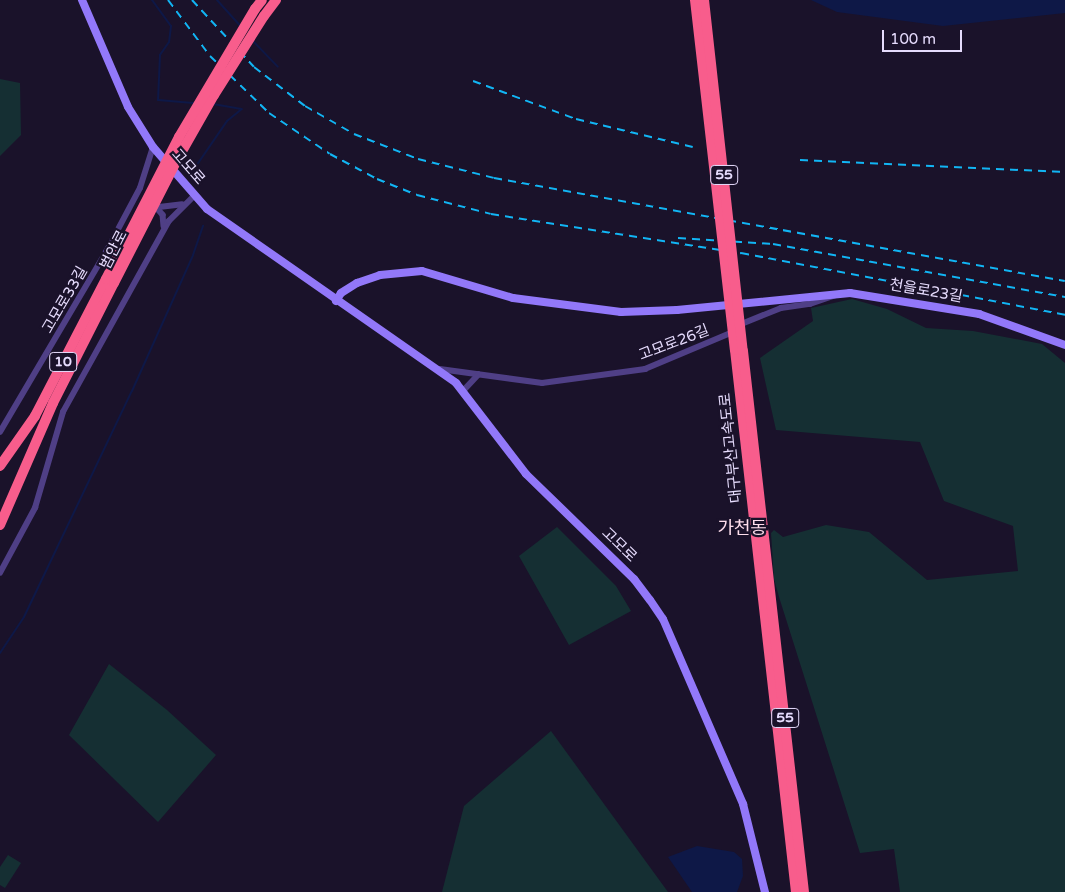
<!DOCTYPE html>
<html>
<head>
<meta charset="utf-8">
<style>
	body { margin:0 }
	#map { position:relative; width:1065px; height:892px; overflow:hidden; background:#1a122a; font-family:"Varela Round","Noto Sans KR",sans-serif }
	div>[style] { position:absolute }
	.green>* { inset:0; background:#152f33 }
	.water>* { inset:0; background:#0e1847 }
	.stream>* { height:2px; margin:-1px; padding:0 1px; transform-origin:1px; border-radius:1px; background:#0e1847 }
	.street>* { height:5.5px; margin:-2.75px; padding:0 2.75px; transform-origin:2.75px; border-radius:2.75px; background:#4f3f86 }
	.secondary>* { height:8px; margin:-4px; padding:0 4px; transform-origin:4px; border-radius:4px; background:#9278f9 }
	.highway>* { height:10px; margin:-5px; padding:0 5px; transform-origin:5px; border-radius:5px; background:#f85d8c }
	.rail>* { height:2px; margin-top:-1px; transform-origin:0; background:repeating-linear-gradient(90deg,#11b5f4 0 8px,transparent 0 14px) }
	.highway-bridge>* { height:10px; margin:-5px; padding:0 5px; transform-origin:5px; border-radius:5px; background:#f85d8c }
	span { translate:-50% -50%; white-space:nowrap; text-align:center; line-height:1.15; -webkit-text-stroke:4.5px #1a122a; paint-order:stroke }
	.shield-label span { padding:1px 4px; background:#1a122a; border:1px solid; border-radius:4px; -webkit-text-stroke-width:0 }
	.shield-label { font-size:14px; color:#e6dcfd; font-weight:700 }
	.street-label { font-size:15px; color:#e6dcfd }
	.quarter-label { font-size:18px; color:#fedeec }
	.scale { position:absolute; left:882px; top:30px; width:80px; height:22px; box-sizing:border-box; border:2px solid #e6dcfd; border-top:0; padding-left:6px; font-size:15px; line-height:18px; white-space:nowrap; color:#e6dcfd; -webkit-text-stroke:4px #1a122a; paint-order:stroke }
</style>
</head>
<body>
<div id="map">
	<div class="green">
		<div style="clip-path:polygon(0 79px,20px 83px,21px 135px,0 156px)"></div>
		<div style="clip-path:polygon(852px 299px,887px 309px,926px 328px,973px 331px,1042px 344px,1065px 363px,1065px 892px,900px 892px,894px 849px,860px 853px,779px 597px,774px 579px,771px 533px,774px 530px,783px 537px,826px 525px,869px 532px,927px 580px,1018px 571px,1013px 526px,944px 501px,920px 442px,776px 430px,760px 358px,813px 321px,811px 308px)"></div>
		<div style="clip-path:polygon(557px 527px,616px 586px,631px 611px,569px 645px,519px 556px)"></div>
		<div style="clip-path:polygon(109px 664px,167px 710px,216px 755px,158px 822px,69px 735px)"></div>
		<div style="clip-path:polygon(551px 731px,668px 892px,442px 892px,464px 806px)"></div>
		<div style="clip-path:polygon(8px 855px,21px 863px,5px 888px,0 885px,0 867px)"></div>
	</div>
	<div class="water">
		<div style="clip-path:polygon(811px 0,1065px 0,1065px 13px,943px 26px,837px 12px)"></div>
		<div style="clip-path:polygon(697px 846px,734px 852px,742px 859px,743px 876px,737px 892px,692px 892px,668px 857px)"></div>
	</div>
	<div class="stream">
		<div style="left:152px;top:0;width:32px;rotate:54deg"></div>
		<div style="left:171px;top:26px;width:16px;rotate:97deg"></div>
		<div style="left:169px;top:42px;width:16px;rotate:125deg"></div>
		<div style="left:160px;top:55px;width:45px;rotate:92.5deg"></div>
		<div style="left:158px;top:100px;width:38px;rotate:5deg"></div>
		<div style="left:217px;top:0;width:36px;rotate:48deg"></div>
		<div style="left:252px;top:40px;width:37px;rotate:46deg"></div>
		<div style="left:213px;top:104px;width:29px;rotate:10deg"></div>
		<div style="left:192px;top:172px;width:62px;rotate:-55.5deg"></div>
		<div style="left:227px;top:121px;width:19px;rotate:-39deg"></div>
		<div style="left:0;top:653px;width:43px;rotate:-56.3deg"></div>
		<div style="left:24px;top:617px;width:250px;rotate:-64.5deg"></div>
		<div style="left:132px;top:391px;width:149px;rotate:-65.8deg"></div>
		<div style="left:193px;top:255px;width:31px;rotate:-71deg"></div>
	</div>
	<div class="street">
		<div style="left:151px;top:208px;width:31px;rotate:-7deg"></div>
		<div style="left:157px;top:208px;width:9px;rotate:49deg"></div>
		<div style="left:163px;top:215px;width:11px;rotate:85deg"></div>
		<div style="left:739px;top:325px;width:45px;rotate:-22deg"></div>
		<div style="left:781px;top:308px;width:29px;rotate:-8deg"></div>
		<div style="left:810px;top:304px;width:28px;rotate:-19deg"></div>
		<div style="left:440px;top:369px;width:103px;rotate:7.8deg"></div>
		<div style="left:542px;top:383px;width:104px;rotate:-7.7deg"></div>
		<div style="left:645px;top:369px;width:95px;rotate:-22.8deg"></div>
		<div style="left:464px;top:390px;width:21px;rotate:-47deg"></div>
		<div style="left:0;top:432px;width:209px;rotate:-59.5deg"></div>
		<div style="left:106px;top:252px;width:72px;rotate:-62deg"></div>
		<div style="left:140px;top:188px;width:43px;rotate:-72.4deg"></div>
		<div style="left:0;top:573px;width:74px;rotate:-61.7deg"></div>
		<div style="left:35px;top:508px;width:100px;rotate:-73.7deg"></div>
		<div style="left:63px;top:412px;width:218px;rotate:-61deg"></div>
		<div style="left:169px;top:221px;width:35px;rotate:-45deg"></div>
	</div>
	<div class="secondary">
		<div style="left:82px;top:0;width:116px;rotate:66.7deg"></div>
		<div style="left:128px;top:107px;width:47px;rotate:58deg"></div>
		<div style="left:153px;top:147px;width:82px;rotate:48.9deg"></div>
		<div style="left:207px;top:209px;width:304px;rotate:34.9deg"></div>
		<div style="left:456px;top:383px;width:115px;rotate:52.4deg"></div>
		<div style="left:526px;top:474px;width:151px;rotate:44.2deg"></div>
		<div style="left:634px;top:579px;width:26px;rotate:53deg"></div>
		<div style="left:650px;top:600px;width:23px;rotate:56deg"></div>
		<div style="left:663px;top:619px;width:202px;rotate:66.6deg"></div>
		<div style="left:743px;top:804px;width:91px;rotate:76deg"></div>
		<div style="left:336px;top:301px;width:9px;rotate:-58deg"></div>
		<div style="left:341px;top:293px;width:19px;rotate:-32deg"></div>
		<div style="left:357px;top:283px;width:24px;rotate:-19deg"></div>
		<div style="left:380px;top:275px;width:42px;rotate:-5.4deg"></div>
		<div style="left:422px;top:271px;width:95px;rotate:16.5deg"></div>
		<div style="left:513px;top:298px;width:109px;rotate:7.4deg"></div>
		<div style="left:621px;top:312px;width:56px;rotate:-2deg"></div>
		<div style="left:677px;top:310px;width:174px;rotate:-5.6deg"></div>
		<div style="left:850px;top:293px;width:131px;rotate:9.2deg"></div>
		<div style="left:979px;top:314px;width:91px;rotate:19.8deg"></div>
	</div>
	<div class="highway">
		<div style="left:255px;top:9px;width:11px;rotate:-52deg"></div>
		<div style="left:264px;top:16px;width:20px;rotate:-53deg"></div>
		<div style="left:177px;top:160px;width:75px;rotate:-60.4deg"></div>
		<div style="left:735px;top:350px;width:545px;rotate:83.58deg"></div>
		<div style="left:743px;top:351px;width:544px;rotate:83.57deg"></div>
		<div style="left:0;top:466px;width:61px;rotate:-55deg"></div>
		<div style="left:35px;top:416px;width:154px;rotate:-62.6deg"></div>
		<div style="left:0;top:525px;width:133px;rotate:-66.5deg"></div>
		<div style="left:53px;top:403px;width:135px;rotate:-63.1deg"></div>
	</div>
	<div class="rail">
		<div style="left:168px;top:0;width:70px;rotate:53.1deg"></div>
		<div style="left:210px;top:56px;width:82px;rotate:44deg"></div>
		<div style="left:269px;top:113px;width:73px;rotate:33.9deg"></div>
		<div style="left:330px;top:154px;width:53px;rotate:28deg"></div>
		<div style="left:377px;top:179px;width:43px;rotate:21.8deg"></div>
		<div style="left:417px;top:195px;width:76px;rotate:14.4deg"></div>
		<div style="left:491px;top:214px;width:253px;rotate:8.9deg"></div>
		<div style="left:741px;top:253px;width:330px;rotate:10.8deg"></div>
		<div style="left:192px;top:0;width:91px;rotate:47.2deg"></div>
		<div style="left:254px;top:67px;width:64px;rotate:37.4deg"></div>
		<div style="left:305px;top:106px;width:56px;rotate:29.7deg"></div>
		<div style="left:354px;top:134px;width:69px;rotate:21.3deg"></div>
		<div style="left:418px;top:159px;width:78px;rotate:14deg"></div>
		<div style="left:494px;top:178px;width:580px;rotate:10.23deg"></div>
		<div style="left:473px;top:81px;width:110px;rotate:20.3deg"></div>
		<div style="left:576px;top:119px;width:120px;rotate:13.5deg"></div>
		<div style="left:800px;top:160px;width:265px;rotate:2.6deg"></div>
		<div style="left:678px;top:238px;width:95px;rotate:3.6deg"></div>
		<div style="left:773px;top:244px;width:297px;rotate:10.3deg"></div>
	</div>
	<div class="highway-bridge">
		<div style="left:695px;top:0;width:352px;rotate:83.5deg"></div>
		<div style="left:704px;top:0;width:353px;rotate:83.7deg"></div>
		<div style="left:214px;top:95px;width:93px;rotate:-57.7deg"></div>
		<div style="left:106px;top:279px;width:160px;rotate:-62.8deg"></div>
		<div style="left:179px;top:137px;width:149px;rotate:-59.3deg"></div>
		<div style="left:114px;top:283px;width:138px;rotate:-62.9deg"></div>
	</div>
	<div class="shield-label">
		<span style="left:724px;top:175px">55</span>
		<span style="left:63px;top:362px">10</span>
		<span style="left:785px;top:718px">55</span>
	</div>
	<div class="street-label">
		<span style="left:188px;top:167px;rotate:49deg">고모로</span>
		<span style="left:114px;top:250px;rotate:-63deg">범안로</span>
		<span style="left:926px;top:291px;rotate:10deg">천을로23길</span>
		<span style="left:65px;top:300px;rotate:-60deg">고모로33길</span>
		<span style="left:674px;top:343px;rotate:-21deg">고모로26길</span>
		<span style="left:731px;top:448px;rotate:-96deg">대구부산고속도로</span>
		<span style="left:619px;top:545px;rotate:44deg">고모로</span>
	</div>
	<div class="quarter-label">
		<span style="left:742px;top:528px">가천동</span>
	</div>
	<div class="scale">100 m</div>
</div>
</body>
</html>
